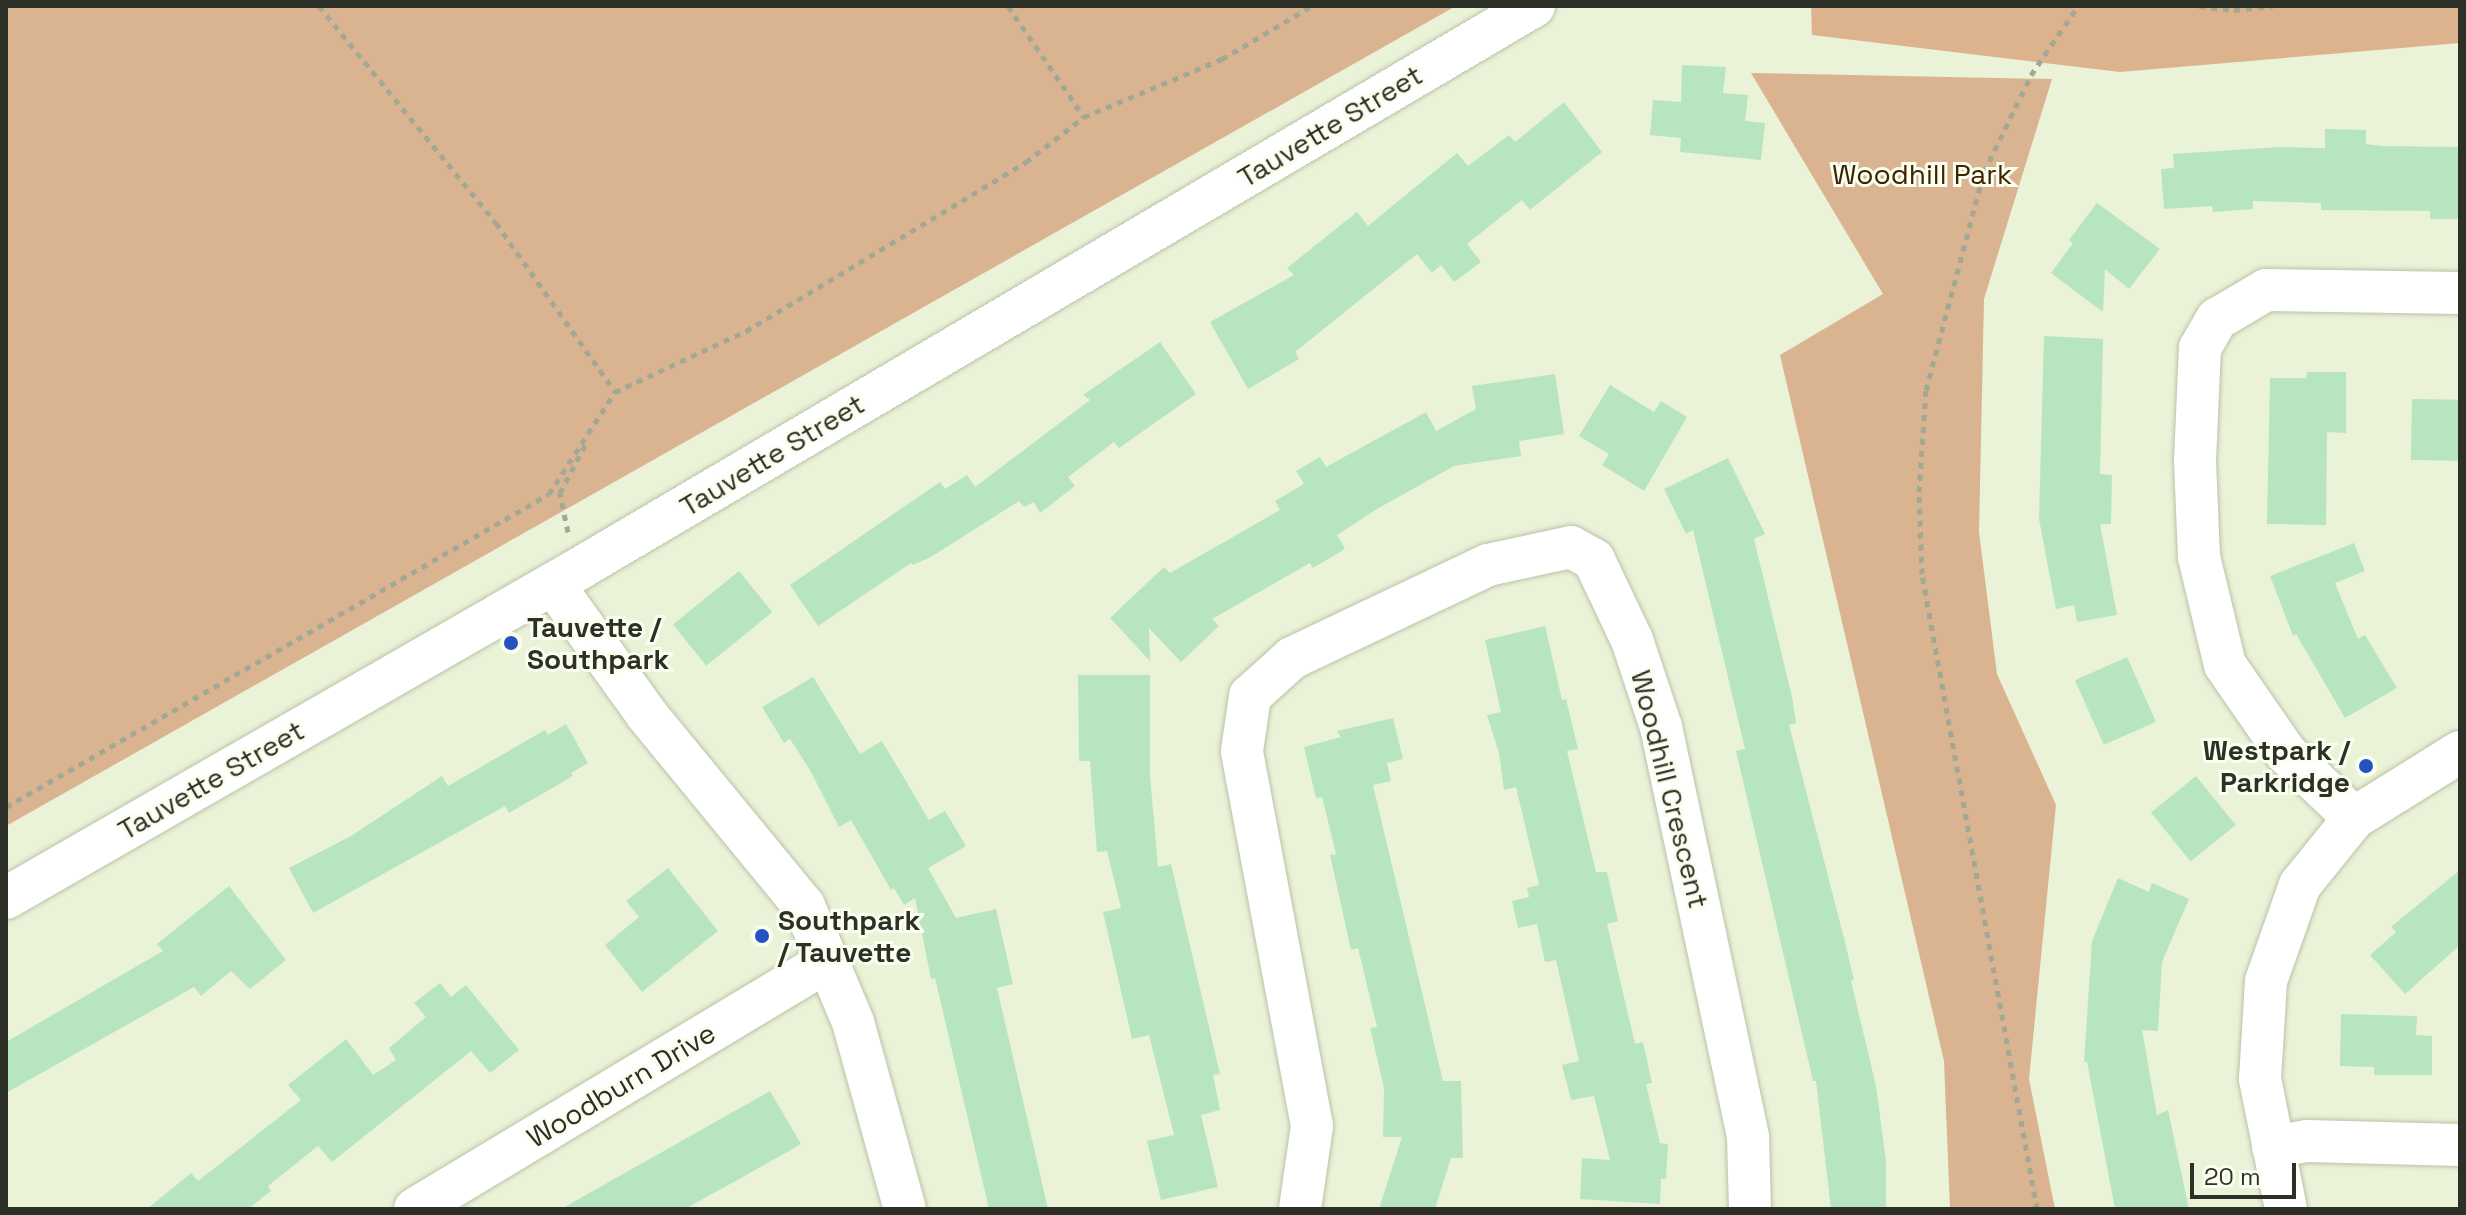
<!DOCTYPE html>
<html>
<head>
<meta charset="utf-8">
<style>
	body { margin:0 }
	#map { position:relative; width:2466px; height:1215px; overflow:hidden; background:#eaf3d8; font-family:"Space Grotesk",sans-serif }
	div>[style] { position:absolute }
	.green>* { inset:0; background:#dab491 }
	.forest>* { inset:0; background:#dcb38c }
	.building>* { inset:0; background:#b7e5bf; transform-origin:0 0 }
	.path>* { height:5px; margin-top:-2.5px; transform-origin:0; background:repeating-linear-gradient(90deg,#a1a893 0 6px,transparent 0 12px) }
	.roads { filter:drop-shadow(0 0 2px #bac3a9) drop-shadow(0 0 2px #bac3a9) }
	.minor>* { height:42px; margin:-21px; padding:0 21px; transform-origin:21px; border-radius:21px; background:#fff }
	.dots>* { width:22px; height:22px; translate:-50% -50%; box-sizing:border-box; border:4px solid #f9feee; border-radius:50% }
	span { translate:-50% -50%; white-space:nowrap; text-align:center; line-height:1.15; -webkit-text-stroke:6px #f9feee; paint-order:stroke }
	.street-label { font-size:28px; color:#2d3026 }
	.park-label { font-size:28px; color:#3e2303 }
	.poi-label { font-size:28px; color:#2d3026; font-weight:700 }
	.left { translate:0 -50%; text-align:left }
	.right { translate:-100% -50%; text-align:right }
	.frame { position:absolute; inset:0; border:8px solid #2d3026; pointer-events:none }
	.scale { position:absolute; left:2190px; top:1163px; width:106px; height:36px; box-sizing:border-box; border:4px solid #2d3026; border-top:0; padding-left:10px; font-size:24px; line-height:28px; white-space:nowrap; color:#2d3026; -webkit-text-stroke:6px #f9feee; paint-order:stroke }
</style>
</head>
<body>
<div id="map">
	<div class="green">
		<div style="clip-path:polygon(6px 6px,1456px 6px,6px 826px)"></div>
		<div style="clip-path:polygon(1751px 73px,2052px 79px,1984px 299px,1979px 532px,1997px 674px,2056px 805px,2029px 1079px,2055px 1209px,1950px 1209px,1944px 1061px,1780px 355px,1883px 294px)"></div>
	</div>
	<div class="forest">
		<div style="clip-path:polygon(1811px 6px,2460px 6px,2460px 43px,2120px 72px,1812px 35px)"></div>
	</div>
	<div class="building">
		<div style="clip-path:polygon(1682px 65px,1726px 67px,1723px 93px,1748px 95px,1745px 121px,1765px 123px,1761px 160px,1680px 152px,1681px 138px,1650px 135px,1653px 100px,1681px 102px)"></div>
		<div style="clip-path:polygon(1564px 102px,1602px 152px,1530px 210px,1522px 200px,1467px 244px,1481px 262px,1454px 282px,1441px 265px,1432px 273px,1417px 254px,1295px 352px,1299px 359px,1248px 389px,1210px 322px,1294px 275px,1287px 268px,1357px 212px,1368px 226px,1457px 153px,1468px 166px,1509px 135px,1515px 142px)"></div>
		<div style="clip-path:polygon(2325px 129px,2366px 130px,2366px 144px,2381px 146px,2460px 147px,2460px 219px,2430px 219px,2430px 211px,2321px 210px,2321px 203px,2253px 201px,2253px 209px,2213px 212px,2212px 206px,2164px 209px,2161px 169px,2174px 168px,2173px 154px,2280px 147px,2325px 148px)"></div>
		<div style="clip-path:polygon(2097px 203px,2160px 249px,2129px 289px,2105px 269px,2103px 312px,2051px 273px,2073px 243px,2069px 240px)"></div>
		<div style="clip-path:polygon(2044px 336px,2103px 339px,2100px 474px,2112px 475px,2111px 524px,2100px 524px,2117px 615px,2077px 622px,2074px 605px,2056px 609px,2039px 519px)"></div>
		<div style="clip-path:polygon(1160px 342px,1196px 394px,1119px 448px,1114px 442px,1068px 477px,1075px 486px,1040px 513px,1034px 502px,1024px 507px,1019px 501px,931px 557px,913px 565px,911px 563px,818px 626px,790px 585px,940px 482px,945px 489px,967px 475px,975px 487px,1090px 400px,1083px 395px)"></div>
		<div style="clip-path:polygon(2307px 372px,2346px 372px,2346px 433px,2327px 432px,2326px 525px,2267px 524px,2270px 378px,2306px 378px)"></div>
		<div style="clip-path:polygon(1555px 374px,1564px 434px,1519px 441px,1521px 456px,1454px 466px,1377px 509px,1337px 535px,1345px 549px,1313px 568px,1310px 563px,1212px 619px,1219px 626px,1181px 662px,1149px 628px,1150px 661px,1110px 618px,1164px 567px,1170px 573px,1280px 510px,1275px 501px,1304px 484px,1296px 471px,1320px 457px,1326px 467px,1426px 412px,1436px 431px,1476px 409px,1472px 386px)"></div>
		<div style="clip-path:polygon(1610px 385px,1654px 412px,1661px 401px,1687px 417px,1644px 491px,1602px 465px,1609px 454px,1579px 436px)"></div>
		<div style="left:2412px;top:399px;width:48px;height:61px;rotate:1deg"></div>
		<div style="clip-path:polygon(1728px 458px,1765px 534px,1754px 539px,1792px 697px,1796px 723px,1789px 725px,1845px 942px,1854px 980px,1851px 981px,1876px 1086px,1886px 1161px,1886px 1209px,1831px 1209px,1816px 1081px,1813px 1081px,1736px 751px,1745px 749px,1693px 530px,1686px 534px,1664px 489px)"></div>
		<div style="clip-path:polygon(2354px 543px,2365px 571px,2335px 583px,2358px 639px,2365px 635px,2397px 688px,2345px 718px,2296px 634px,2293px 636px,2270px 576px)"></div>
		<div style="left:739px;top:571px;width:53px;height:85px;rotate:51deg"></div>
		<div style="clip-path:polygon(1545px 626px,1562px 700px,1566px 699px,1578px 749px,1567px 751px,1596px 872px,1607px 872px,1618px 921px,1607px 924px,1635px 1044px,1643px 1042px,1652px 1083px,1646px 1084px,1660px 1143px,1668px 1144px,1666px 1179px,1661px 1179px,1660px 1204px,1580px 1199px,1582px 1158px,1610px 1160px,1594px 1096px,1571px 1100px,1562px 1065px,1579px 1061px,1556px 960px,1545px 962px,1537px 924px,1518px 928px,1512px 901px,1529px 897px,1527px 888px,1539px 885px,1516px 787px,1504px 790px,1499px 753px,1487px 715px,1501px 712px,1485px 640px)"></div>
		<div style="left:2127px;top:657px;width:71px;height:57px;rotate:66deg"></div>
		<div style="clip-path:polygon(1078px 675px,1150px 675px,1150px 776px,1158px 867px,1171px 864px,1220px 1074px,1213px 1075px,1220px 1110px,1201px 1115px,1218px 1187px,1161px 1200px,1147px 1141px,1174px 1135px,1149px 1035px,1132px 1039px,1103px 912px,1121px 908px,1107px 851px,1097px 852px,1090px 761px,1079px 761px)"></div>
		<div style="clip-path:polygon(813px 677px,860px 754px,882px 741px,929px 820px,945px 811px,966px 846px,928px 868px,956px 918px,996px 909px,1013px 984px,997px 988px,1048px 1209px,989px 1209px,935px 978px,931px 979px,915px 898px,904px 905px,894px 888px,891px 890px,851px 820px,839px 827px,810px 770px,790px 739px,784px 743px,762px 707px)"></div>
		<div style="clip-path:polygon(1393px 718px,1403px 759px,1387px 763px,1391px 781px,1373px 785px,1443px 1081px,1461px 1081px,1463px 1158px,1451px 1158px,1435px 1209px,1379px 1209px,1402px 1137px,1383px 1137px,1384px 1088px,1370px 1028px,1377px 1027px,1358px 948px,1351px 950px,1330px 855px,1336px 854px,1322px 797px,1316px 798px,1304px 747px,1341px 737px,1337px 731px)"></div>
		<div style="clip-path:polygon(566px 724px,588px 763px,571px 773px,573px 776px,509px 813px,505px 806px,313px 913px,289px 868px,351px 836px,442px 776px,448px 786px,545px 730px,548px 735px)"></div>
		<div style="left:2196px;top:776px;width:63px;height:58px;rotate:51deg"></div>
		<div style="clip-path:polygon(668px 868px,718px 931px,642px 992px,605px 945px,639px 917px,626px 901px)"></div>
		<div style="clip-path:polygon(2460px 870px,2460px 945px,2405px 994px,2370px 955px,2396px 932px,2391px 927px)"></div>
		<div style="clip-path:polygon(2118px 878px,2149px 892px,2152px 883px,2189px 899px,2162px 962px,2158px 1031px,2142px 1030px,2157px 1115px,2168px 1110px,2189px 1209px,2115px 1209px,2087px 1062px,2084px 1062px,2092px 941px)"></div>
		<div style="clip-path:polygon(229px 886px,286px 960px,250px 989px,231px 971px,201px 996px,194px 987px,6px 1093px,6px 1042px,163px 951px,157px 944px)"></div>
		<div style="clip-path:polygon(440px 983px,451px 997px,466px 985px,519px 1050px,490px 1073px,471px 1051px,332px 1162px,318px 1146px,268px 1186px,271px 1191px,248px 1209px,147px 1209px,191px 1173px,198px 1181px,301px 1100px,288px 1085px,346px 1039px,373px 1075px,396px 1060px,389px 1048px,426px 1017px,414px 1003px)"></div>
		<div style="clip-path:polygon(2341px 1014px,2417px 1016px,2416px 1035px,2432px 1036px,2432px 1075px,2374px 1075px,2374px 1067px,2340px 1066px)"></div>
		<div style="clip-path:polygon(770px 1091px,801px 1144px,750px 1173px,685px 1209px,561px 1209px)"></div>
	</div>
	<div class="path">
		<div style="left:319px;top:6px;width:280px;rotate:50.8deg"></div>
		<div style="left:496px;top:223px;width:207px;rotate:54.8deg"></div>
		<div style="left:1008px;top:6px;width:135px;rotate:55.6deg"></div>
		<div style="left:2199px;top:6px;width:35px;rotate:7deg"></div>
		<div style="left:2234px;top:10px;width:39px;rotate:-6deg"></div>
		<div style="left:568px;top:532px;width:40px;rotate:-102deg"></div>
		<div style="left:560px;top:493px;width:54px;rotate:-62.5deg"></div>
		<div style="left:6px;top:807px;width:627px;rotate:-29.96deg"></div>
		<div style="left:549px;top:494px;width:121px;rotate:-57.1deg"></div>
		<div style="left:615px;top:392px;width:145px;rotate:-25deg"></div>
		<div style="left:746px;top:331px;width:327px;rotate:-31.1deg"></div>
		<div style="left:1026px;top:162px;width:73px;rotate:-37.8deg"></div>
		<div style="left:1084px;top:117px;width:150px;rotate:-22.8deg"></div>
		<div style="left:1222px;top:59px;width:104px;rotate:-30.5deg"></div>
		<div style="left:2037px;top:1209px;width:645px;rotate:-100.27deg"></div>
		<div style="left:1922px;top:574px;width:82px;rotate:-92.1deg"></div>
		<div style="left:1919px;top:492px;width:102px;rotate:-86.1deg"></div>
		<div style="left:1926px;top:390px;width:226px;rotate:-75.1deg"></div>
		<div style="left:1984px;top:172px;width:108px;rotate:-64.1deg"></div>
		<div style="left:2031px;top:75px;width:83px;rotate:-55.7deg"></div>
	</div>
	<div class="roads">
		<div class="minor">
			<div style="left:553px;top:584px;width:161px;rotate:54.3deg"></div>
			<div style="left:647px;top:715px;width:247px;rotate:50.6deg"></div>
			<div style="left:804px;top:906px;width:126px;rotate:67.1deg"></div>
			<div style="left:853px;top:1022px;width:194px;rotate:74.5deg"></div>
			<div style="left:2354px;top:818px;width:94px;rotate:-136.3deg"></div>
			<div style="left:2286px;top:753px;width:107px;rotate:-124.7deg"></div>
			<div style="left:2225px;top:665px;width:111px;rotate:-103.5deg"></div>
			<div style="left:2199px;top:557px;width:96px;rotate:-92.4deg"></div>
			<div style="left:2195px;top:461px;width:113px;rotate:-87.5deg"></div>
			<div style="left:2200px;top:348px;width:34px;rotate:-60deg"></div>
			<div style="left:2217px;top:319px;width:57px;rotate:-30.6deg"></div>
			<div style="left:2266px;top:290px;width:194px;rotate:0.9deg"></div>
			<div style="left:6px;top:898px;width:664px;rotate:-29.88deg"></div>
			<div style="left:582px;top:567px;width:1105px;rotate:-30.51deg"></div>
			<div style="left:2273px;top:1147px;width:35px;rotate:-10deg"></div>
			<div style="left:2307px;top:1141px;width:153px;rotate:1.5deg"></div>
			<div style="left:415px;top:1209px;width:482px;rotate:-31deg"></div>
			<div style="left:1300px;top:1209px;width:84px;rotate:-81.8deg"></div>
			<div style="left:1312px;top:1126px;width:381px;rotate:-100.6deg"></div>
			<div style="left:1242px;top:751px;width:56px;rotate:-81.7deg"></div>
			<div style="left:1250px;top:696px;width:57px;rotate:-42.1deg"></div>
			<div style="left:1292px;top:658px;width:217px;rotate:-25.4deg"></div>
			<div style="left:1488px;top:565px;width:85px;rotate:-12.2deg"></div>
			<div style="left:1571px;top:547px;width:26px;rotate:29deg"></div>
			<div style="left:1594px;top:560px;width:89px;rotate:64.6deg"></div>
			<div style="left:1632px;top:640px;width:92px;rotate:71.6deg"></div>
			<div style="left:1661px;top:727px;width:419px;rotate:78deg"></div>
			<div style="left:1748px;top:1137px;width:72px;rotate:88.4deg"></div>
			<div style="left:2286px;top:1209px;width:133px;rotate:-101.3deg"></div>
			<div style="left:2260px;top:1079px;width:98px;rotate:-86.5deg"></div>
			<div style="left:2266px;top:981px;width:102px;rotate:-70.5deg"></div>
			<div style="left:2300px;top:885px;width:86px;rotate:-51.1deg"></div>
			<div style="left:2354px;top:818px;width:125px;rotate:-31.9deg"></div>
		</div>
	</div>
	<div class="dots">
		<div style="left:511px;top:643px;background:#2453c1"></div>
		<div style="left:2366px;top:766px;background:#2453c1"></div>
		<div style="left:762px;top:936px;background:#2453c1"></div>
	</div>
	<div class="street-label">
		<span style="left:1330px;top:126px;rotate:-31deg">Tauvette Street</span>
		<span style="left:772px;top:455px;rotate:-31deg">Tauvette Street</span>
		<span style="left:211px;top:780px;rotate:-30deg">Tauvette Street</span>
		<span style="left:1670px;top:789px;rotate:76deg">Woodhill Crescent</span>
		<span style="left:621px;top:1085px;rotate:-31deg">Woodburn Drive</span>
	</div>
	<div class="park-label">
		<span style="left:1922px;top:174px">Woodhill Park</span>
	</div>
	<div class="poi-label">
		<span class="left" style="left:527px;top:643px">Tauvette /<br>Southpark</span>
		<span class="right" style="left:2350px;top:766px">Westpark /<br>Parkridge</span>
		<span class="left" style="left:778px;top:936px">Southpark<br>/ Tauvette</span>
	</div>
	<div class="frame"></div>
	<div class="scale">20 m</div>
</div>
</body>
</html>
